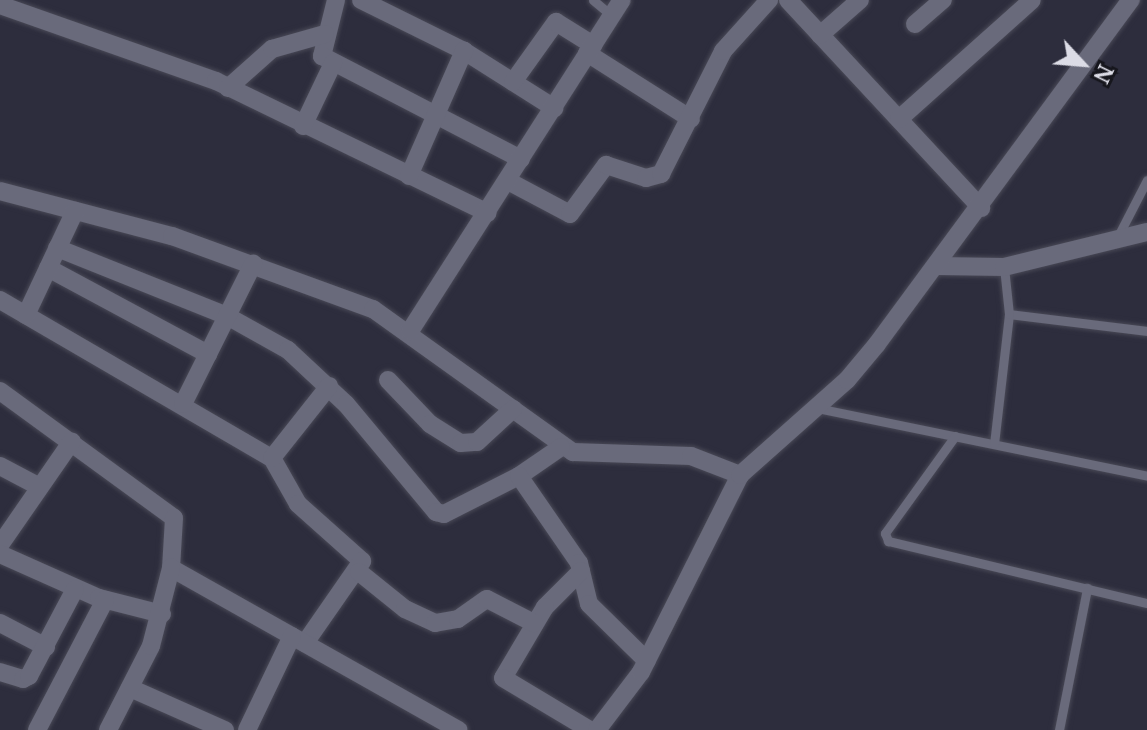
<!DOCTYPE html>
<html>
<head>
<meta charset="utf-8">
<style>
	body { margin:0 }
	#map { position:relative; width:1147px; height:730px; overflow:hidden; background:#2d2d3d; font-family:"Noto Serif",serif }
	div>[style] { position:absolute }
	.roads { filter:drop-shadow(0 0 2px #494956) drop-shadow(0 0 2px #494956) }
	.service>* { height:9px; margin:-4.5px; padding:0 4.5px; transform-origin:4.5px; border-radius:4.5px; background:#696a7b }
	.minor>* { height:18px; margin:-9px; padding:0 9px; transform-origin:9px; border-radius:9px; background:#696a7b }
	span { translate:-50% -50%; white-space:nowrap; text-align:center; line-height:1.15; -webkit-text-stroke:8px #16161d; paint-order:stroke }
	.north { position:absolute; left:1043px; top:24px; width:80px; height:80px; -webkit-text-stroke:6px #16161d; paint-order:stroke; rotate:116deg; font-size:22px; font-weight:700; line-height:32px; text-align:center; color:#dcdce6 }
	.north::after { content:''; display:block; margin:auto; width:28px; height:36px; background:#dcdce6; clip-path:polygon(50% 0,100% 100%,50% 72%,0 100%) }
</style>
</head>
<body>
<div id="map">
	<div class="roads">
		<div class="service">
			<div style="left:593px;top:0;width:23px;rotate:40deg"></div>
			<div style="left:1117px;top:238px;width:65px;rotate:-62.7deg"></div>
			<div style="left:1009px;top:314px;width:139px;rotate:7deg"></div>
			<div style="left:817px;top:408px;width:337px;rotate:11.6deg"></div>
			<div style="left:955px;top:436px;width:120px;rotate:125.8deg"></div>
			<div style="left:885px;top:533px;width:9px;rotate:69deg"></div>
			<div style="left:888px;top:541px;width:266px;rotate:13.5deg"></div>
			<div style="left:994px;top:444px;width:131px;rotate:-83.4deg"></div>
			<div style="left:1009px;top:314px;width:47px;rotate:-96.1deg"></div>
			<div style="left:1059px;top:730px;width:145px;rotate:-78.8deg"></div>
		</div>
		<div class="minor">
			<div style="left:336px;top:0;width:58px;rotate:104deg"></div>
			<div style="left:322px;top:56px;width:224px;rotate:27.4deg"></div>
			<div style="left:361px;top:0;width:115px;rotate:26.3deg"></div>
			<div style="left:464px;top:51px;width:107px;rotate:32.3deg"></div>
			<div style="left:788px;top:0;width:284px;rotate:47.1deg"></div>
			<div style="left:0;top:5px;width:229px;rotate:19.4deg"></div>
			<div style="left:216px;top:81px;width:302px;rotate:25.9deg"></div>
			<div style="left:915px;top:24px;width:37px;rotate:-41deg"></div>
			<div style="left:820px;top:35px;width:53px;rotate:-41.2deg"></div>
			<div style="left:587px;top:53px;width:123px;rotate:32.4deg"></div>
			<div style="left:513px;top:82px;width:74px;rotate:-54.4deg"></div>
			<div style="left:556px;top:22px;width:44px;rotate:31.9deg"></div>
			<div style="left:228px;top:88px;width:59px;rotate:-41.6deg"></div>
			<div style="left:272px;top:49px;width:55px;rotate:-15.8deg"></div>
			<div style="left:899px;top:119px;width:178px;rotate:-41.8deg"></div>
			<div style="left:303px;top:126px;width:70px;rotate:-64.5deg"></div>
			<div style="left:409px;top:176px;width:137px;rotate:-66.3deg"></div>
			<div style="left:508px;top:181px;width:70px;rotate:28deg"></div>
			<div style="left:570px;top:214px;width:61px;rotate:-53.7deg"></div>
			<div style="left:606px;top:165px;width:42px;rotate:18deg"></div>
			<div style="left:646px;top:178px;width:16px;rotate:-15deg"></div>
			<div style="left:661px;top:174px;width:138px;rotate:-63.2deg"></div>
			<div style="left:723px;top:51px;width:69px;rotate:-48deg"></div>
			<div style="left:0;top:191px;width:178px;rotate:14.7deg"></div>
			<div style="left:172px;top:236px;width:214px;rotate:20deg"></div>
			<div style="left:373px;top:309px;width:246px;rotate:35.6deg"></div>
			<div style="left:573px;top:452px;width:118px;rotate:1.9deg"></div>
			<div style="left:691px;top:456px;width:53px;rotate:21.2deg"></div>
			<div style="left:57px;top:248px;width:183px;rotate:21.8deg"></div>
			<div style="left:227px;top:316px;width:70px;rotate:29.1deg"></div>
			<div style="left:288px;top:350px;width:79px;rotate:43deg"></div>
			<div style="left:346px;top:404px;width:141px;rotate:50.2deg"></div>
			<div style="left:436px;top:512px;width:8px;rotate:14deg"></div>
			<div style="left:444px;top:514px;width:84px;rotate:-26.9deg"></div>
			<div style="left:519px;top:476px;width:51px;rotate:-34.6deg"></div>
			<div style="left:937px;top:266px;width:67px;rotate:0.9deg"></div>
			<div style="left:1004px;top:267px;width:147px;rotate:-13.8deg"></div>
			<div style="left:48px;top:268px;width:182px;rotate:28.3deg"></div>
			<div style="left:0;top:300px;width:315px;rotate:30.2deg"></div>
			<div style="left:272px;top:458px;width:53px;rotate:60.5deg"></div>
			<div style="left:298px;top:504px;width:86px;rotate:41.7deg"></div>
			<div style="left:362px;top:561px;width:100px;rotate:124.8deg"></div>
			<div style="left:26px;top:315px;width:115px;rotate:-64.8deg"></div>
			<div style="left:410px;top:331px;width:393px;rotate:-57.4deg"></div>
			<div style="left:388px;top:380px;width:61px;rotate:46.3deg"></div>
			<div style="left:430px;top:424px;width:36px;rotate:32deg"></div>
			<div style="left:461px;top:443px;width:16px;rotate:-4deg"></div>
			<div style="left:477px;top:442px;width:49px;rotate:-42.5deg"></div>
			<div style="left:0;top:391px;width:215px;rotate:36.1deg"></div>
			<div style="left:174px;top:518px;width:50px;rotate:93.4deg"></div>
			<div style="left:171px;top:568px;width:330px;rotate:29.4deg"></div>
			<div style="left:183px;top:404px;width:157px;rotate:-63.4deg"></div>
			<div style="left:272px;top:458px;width:92px;rotate:-51.6deg"></div>
			<div style="left:0;top:466px;width:45px;rotate:27.7deg"></div>
			<div style="left:519px;top:476px;width:106px;rotate:55.4deg"></div>
			<div style="left:579px;top:563px;width:42px;rotate:76.3deg"></div>
			<div style="left:589px;top:604px;width:81px;rotate:44.5deg"></div>
			<div style="left:0;top:545px;width:126px;rotate:-55.3deg"></div>
			<div style="left:0;top:554px;width:108px;rotate:24deg"></div>
			<div style="left:99px;top:598px;width:65px;rotate:14.3deg"></div>
			<div style="left:581px;top:571px;width:51px;rotate:135deg"></div>
			<div style="left:545px;top:607px;width:82px;rotate:120.6deg"></div>
			<div style="left:503px;top:678px;width:101px;rotate:30.9deg"></div>
			<div style="left:359px;top:572px;width:59px;rotate:38.8deg"></div>
			<div style="left:405px;top:609px;width:33px;rotate:25deg"></div>
			<div style="left:435px;top:623px;width:23px;rotate:-10deg"></div>
			<div style="left:458px;top:619px;width:35px;rotate:-35deg"></div>
			<div style="left:487px;top:599px;width:53px;rotate:27.1deg"></div>
			<div style="left:0;top:623px;width:52px;rotate:27.6deg"></div>
			<div style="left:0;top:672px;width:24px;rotate:17deg"></div>
			<div style="left:23px;top:679px;width:7px;rotate:-27deg"></div>
			<div style="left:29px;top:676px;width:98px;rotate:-62.1deg"></div>
			<div style="left:130px;top:688px;width:104px;rotate:23.9deg"></div>
			<div style="left:37px;top:730px;width:147px;rotate:-62.4deg"></div>
			<div style="left:108px;top:730px;width:94px;rotate:-62.9deg"></div>
			<div style="left:151px;top:646px;width:81px;rotate:-75.6deg"></div>
			<div style="left:247px;top:730px;width:104px;rotate:-64.4deg"></div>
			<div style="left:597px;top:730px;width:73px;rotate:-52.8deg"></div>
			<div style="left:641px;top:672px;width:220px;rotate:-63.3deg"></div>
			<div style="left:740px;top:475px;width:143px;rotate:-41.6deg"></div>
			<div style="left:847px;top:380px;width:47px;rotate:-50.2deg"></div>
			<div style="left:877px;top:344px;width:428px;rotate:-53.6deg"></div>
		</div>
	</div>
	<div class="north">N</div>
</div>
</body>
</html>
